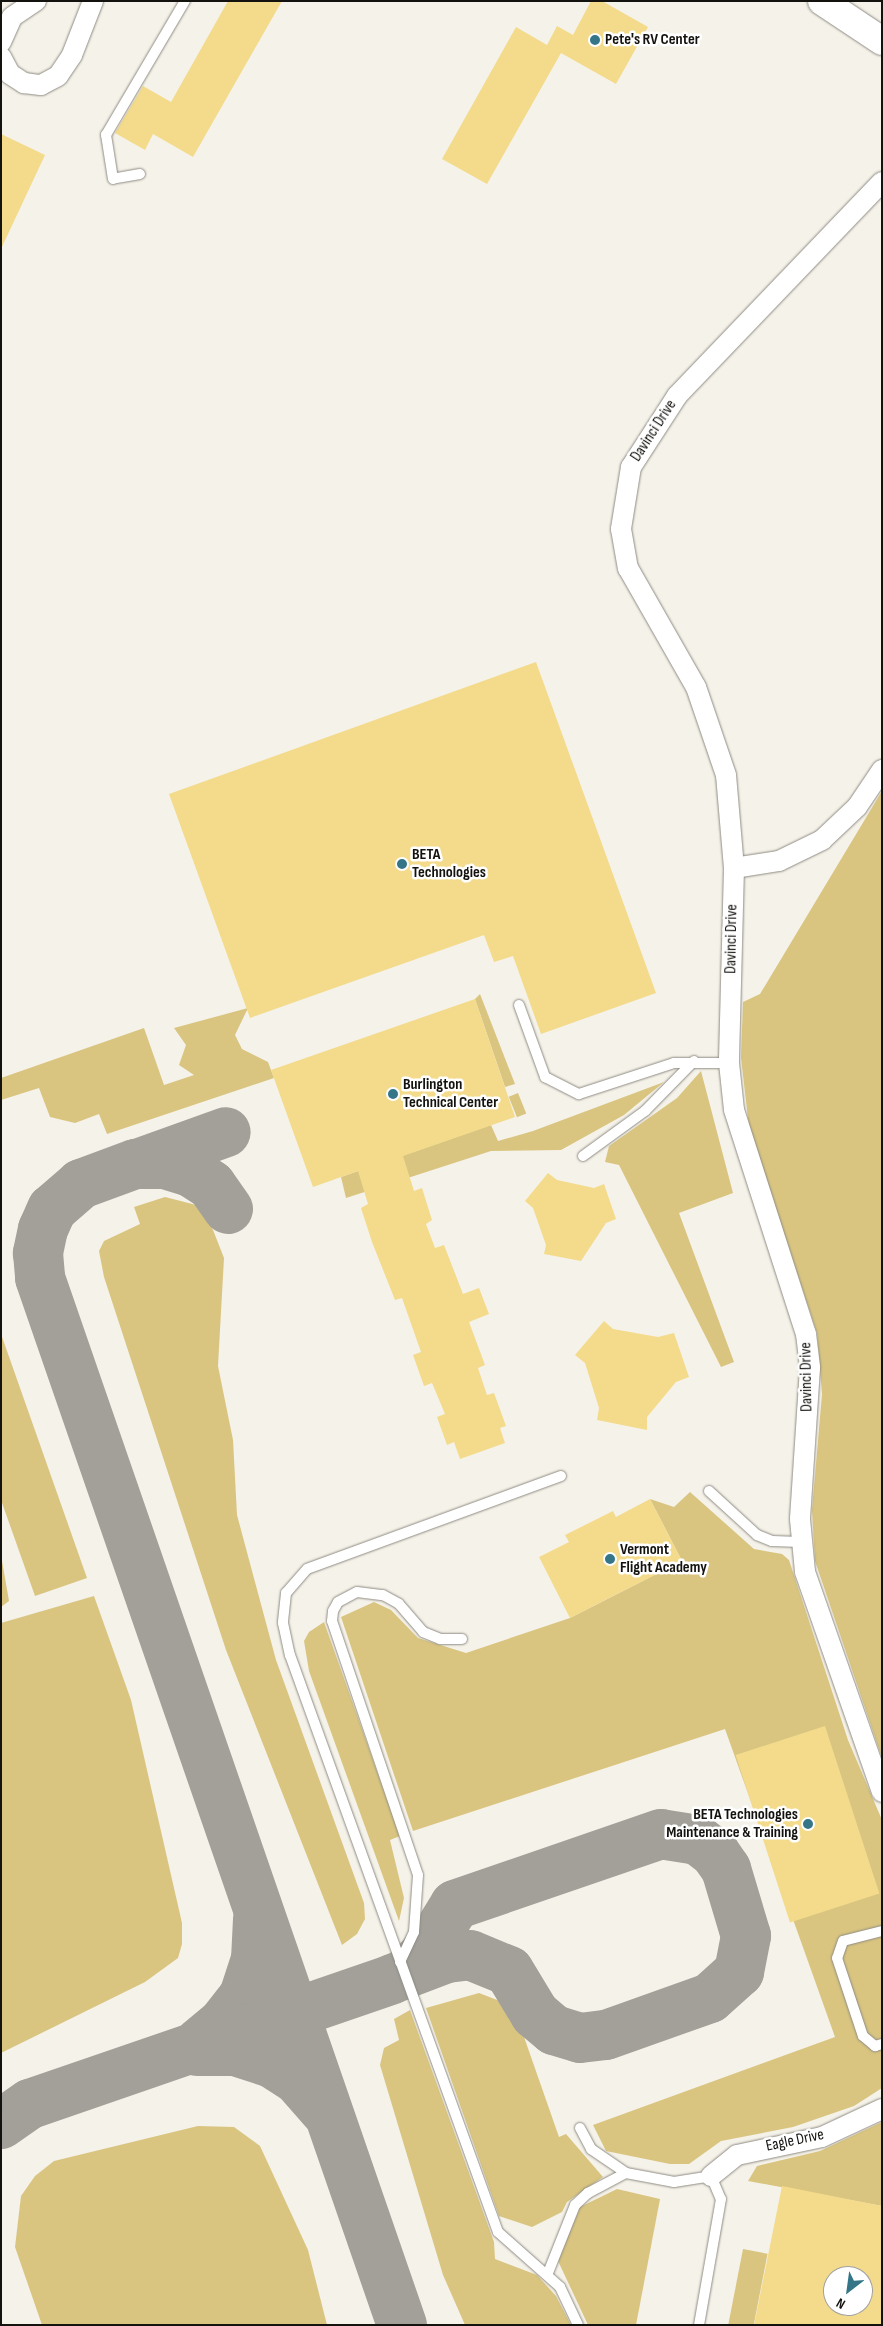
<!DOCTYPE html>
<html>
<head>
<meta charset="utf-8">
<style>
	body { margin:0 }
	#map { position:relative; width:883px; height:2326px; overflow:hidden; background:#f5f2e9; font-family:"Sofia Sans Condensed",sans-serif }
	div>[style] { position:absolute }
	.green>* { inset:0; background:#d9c580; transform-origin:0 0 }
	.taxiway>* { height:50px; margin:-25px; padding:0 25px; transform-origin:25px; border-radius:25px; background:#a2a099 }
	.building>* { inset:0; background:#f3db8b; transform-origin:0 0 }
	.roads { filter:drop-shadow(0 0 1px #8e8b83) drop-shadow(0 0 1px #8e8b83) }
	.lane>* { height:10px; margin:-5px; padding:0 5px; transform-origin:5px; border-radius:5px; background:#fff }
	.street>* { height:20px; margin:-10px; padding:0 10px; transform-origin:10px; border-radius:10px; background:#fff }
	.primary>* { height:28px; margin:-14px; padding:0 14px; transform-origin:14px; border-radius:14px; background:#fff }
	.dots>* { width:14px; height:14px; translate:-50% -50%; box-sizing:border-box; border:2px solid #fff; border-radius:50% }
	span { translate:-50% -50%; white-space:nowrap; text-align:center; line-height:1.15; -webkit-text-stroke:5px #fff; paint-order:stroke }
	.poi-label { font-size:16px; color:#13120f; font-weight:700 }
	.left { translate:0 -50%; text-align:left }
	.right { translate:-100% -50%; text-align:right }
	.street-label { font-size:16px; color:#13120f }
	.frame { position:absolute; inset:0; border:2px solid #13120f; pointer-events:none }
	.north { position:absolute; left:823px; top:2266px; width:50px; height:50px; box-sizing:border-box; background:#fff; border:1px solid #a1a09f; border-radius:50%; rotate:210deg; font-size:14px; font-weight:700; line-height:20px; text-align:center; color:#13120f }
	.north::after { content:''; display:block; margin:auto; width:18px; height:22px; background:#347588; clip-path:polygon(50% 0,100% 100%,50% 72%,0 100%) }
</style>
</head>
<body>
<div id="map">
	<div class="green">
		<div style="clip-path:polygon(882px 791px,882px 1758px,815px 1561px,812px 1510px,822px 1394px,817px 1333px,749px 1127px,741px 1058px,743px 1002px,760px 994px)"></div>
		<div style="clip-path:polygon(480px 994px,515px 1084px,505px 1087px,475px 999px)"></div>
		<div style="clip-path:polygon(248px 1008px,235px 1035px,242px 1049px,268px 1062px,274px 1078px,107px 1134px,99px 1114px,75px 1123px,50px 1117px,39px 1088px,1px 1100px,1px 1078px,144px 1028px,164px 1085px,194px 1075px,179px 1065px,186px 1045px,174px 1028px)"></div>
		<div style="clip-path:polygon(701px 1071px,733px 1193px,679px 1213px,734px 1362px,721px 1367px,619px 1165px,605px 1162px,609px 1146px,677px 1098px)"></div>
		<div style="clip-path:polygon(664px 1082px,624px 1115px,561px 1150px,491px 1151px,346px 1198px,341px 1177px,491px 1125px,498px 1141px,533px 1131px)"></div>
		<div style="left:518px;top:1093px;width:22px;height:10px;rotate:68deg"></div>
		<div style="clip-path:polygon(165px 1197px,204px 1207px,224px 1258px,218px 1366px,233px 1440px,237px 1515px,276px 1660px,364px 1903px,365px 1919px,357px 1934px,342px 1945px,226px 1650px,104px 1277px,99px 1251px,104px 1241px,140px 1224px,134px 1207px)"></div>
		<div style="clip-path:polygon(1px 1334px,87px 1578px,35px 1596px,1px 1500px)"></div>
		<div style="clip-path:polygon(690px 1492px,754px 1549px,782px 1554px,789px 1560px,848px 1740px,882px 1820px,882px 2088px,854px 2106px,793px 2127px,721px 2141px,689px 2164px,670px 2164px,606px 2151px,593px 2125px,835px 2037px,725px 1729px,413px 1831px,341px 1617px,374px 1602px,391px 1610px,418px 1638px,466px 1653px,570px 1618px,682px 1561px,650px 1499px,674px 1507px)"></div>
		<div style="clip-path:polygon(1px 1555px,9px 1601px,1px 1607px)"></div>
		<div style="clip-path:polygon(94px 1596px,131px 1700px,182px 1923px,182px 1944px,178px 1958px,145px 1982px,1px 2053px,1px 1623px)"></div>
		<div style="clip-path:polygon(324px 1622px,400px 1836px,390px 1840px,404px 1898px,399px 1921px,309px 1671px,304px 1641px,309px 1632px)"></div>
		<div style="clip-path:polygon(479px 1993px,505px 2003px,516px 2014px,559px 2137px,566px 2134px,603px 2177px,567px 2202px,562px 2212px,532px 2227px,499px 2216px,426px 2008px)"></div>
		<div style="clip-path:polygon(410px 2010px,494px 2242px,495px 2259px,537px 2275px,556px 2296px,571px 2325px,465px 2325px,443px 2275px,380px 2065px,384px 2048px,399px 2040px,394px 2019px)"></div>
		<div style="clip-path:polygon(882px 2122px,882px 2206px,748px 2181px,757px 2166px,820px 2151px)"></div>
		<div style="clip-path:polygon(198px 2126px,234px 2127px,260px 2146px,308px 2250px,327px 2325px,42px 2325px,15px 2247px,21px 2196px,35px 2176px,54px 2161px)"></div>
		<div style="clip-path:polygon(617px 2189px,660px 2199px,636px 2325px,588px 2325px,558px 2261px,580px 2207px)"></div>
		<div style="left:743px;top:2249px;width:25px;height:77px;rotate:11deg"></div>
	</div>
	<div class="taxiway">
		<div style="left:140px;top:1163px;width:91px;rotate:-19.8deg"></div>
		<div style="left:228px;top:1209px;width:29px;rotate:-125deg"></div>
		<div style="left:211px;top:1185px;width:24px;rotate:-147deg"></div>
		<div style="left:191px;top:1172px;width:28px;rotate:-163deg"></div>
		<div style="left:164px;top:1164px;width:29px;rotate:180deg"></div>
		<div style="left:135px;top:1164px;width:58px;rotate:159.7deg"></div>
		<div style="left:81px;top:1184px;width:38px;rotate:139deg"></div>
		<div style="left:52px;top:1209px;width:22px;rotate:114deg"></div>
		<div style="left:43px;top:1229px;width:25px;rotate:102deg"></div>
		<div style="left:38px;top:1253px;width:25px;rotate:85deg"></div>
		<div style="left:40px;top:1278px;width:1108px;rotate:70.93deg"></div>
		<div style="left:199px;top:2043px;width:31px;rotate:-40deg"></div>
		<div style="left:223px;top:2023px;width:34px;rotate:-52deg"></div>
		<div style="left:244px;top:1996px;width:38px;rotate:-72deg"></div>
		<div style="left:256px;top:1960px;width:41px;rotate:-87.2deg"></div>
		<div style="left:197px;top:2051px;width:38px"></div>
		<div style="left:235px;top:2051px;width:39px;rotate:18deg"></div>
		<div style="left:272px;top:2063px;width:31px;rotate:33deg"></div>
		<div style="left:298px;top:2080px;width:41px;rotate:48.9deg"></div>
		<div style="left:1px;top:2124px;width:35px;rotate:-35deg"></div>
		<div style="left:30px;top:2104px;width:383px;rotate:-19deg"></div>
		<div style="left:392px;top:1979px;width:59px;rotate:-20.9deg"></div>
		<div style="left:447px;top:1958px;width:23px;rotate:-7deg"></div>
		<div style="left:470px;top:1955px;width:42px;rotate:22.3deg"></div>
		<div style="left:509px;top:1971px;width:50px;rotate:58.8deg"></div>
		<div style="left:535px;top:2014px;width:25px;rotate:40deg"></div>
		<div style="left:554px;top:2030px;width:27px;rotate:17deg"></div>
		<div style="left:580px;top:2038px;width:26px;rotate:-7deg"></div>
		<div style="left:606px;top:2035px;width:110px;rotate:-19.6deg"></div>
		<div style="left:710px;top:1998px;width:39px;rotate:-42deg"></div>
		<div style="left:739px;top:1972px;width:37px;rotate:-79deg"></div>
		<div style="left:746px;top:1936px;width:70px;rotate:-106.6deg"></div>
		<div style="left:726px;top:1869px;width:19px;rotate:-125deg"></div>
		<div style="left:715px;top:1853px;width:21px;rotate:-143deg"></div>
		<div style="left:698px;top:1840px;width:37px;rotate:-171deg"></div>
		<div style="left:661px;top:1834px;width:218px;rotate:161deg"></div>
		<div style="left:455px;top:1905px;width:59px;rotate:121.8deg"></div>
		<div style="left:424px;top:1955px;width:28px;rotate:135deg"></div>
	</div>
	<div class="building">
		<div style="clip-path:polygon(228px 1px,282px 1px,193px 157px,153px 134px,145px 150px,115px 133px,143px 86px,171px 102px)"></div>
		<div style="clip-path:polygon(591px 1px,602px 1px,648px 27px,616px 84px,561px 53px,487px 184px,442px 159px,516px 27px,547px 45px,557px 26px,573px 35px)"></div>
		<div style="clip-path:polygon(1px 134px,45px 155px,1px 249px)"></div>
		<div style="clip-path:polygon(536px 662px,656px 993px,541px 1034px,513px 956px,494px 962px,484px 935px,250px 1018px,169px 794px)"></div>
		<div style="clip-path:polygon(475px 999px,515px 1117px,403px 1156px,414px 1191px,422px 1188px,432px 1220px,426px 1224px,435px 1248px,444px 1245px,463px 1294px,479px 1288px,489px 1314px,469px 1322px,485px 1365px,478px 1368px,487px 1395px,494px 1393px,506px 1426px,500px 1428px,505px 1443px,460px 1459px,454px 1442px,447px 1445px,437px 1417px,445px 1414px,432px 1383px,424px 1386px,413px 1355px,421px 1352px,402px 1298px,395px 1300px,372px 1242px,361px 1208px,368px 1204px,358px 1171px,313px 1187px,271px 1070px)"></div>
		<div style="clip-path:polygon(548px 1173px,557px 1180px,594px 1188px,604px 1184px,616px 1219px,606px 1223px,581px 1261px,544px 1254px,546px 1245px,533px 1208px,525px 1201px)"></div>
		<div style="clip-path:polygon(604px 1321px,613px 1329px,658px 1337px,674px 1333px,689px 1377px,676px 1382px,647px 1417px,647px 1430px,597px 1420px,599px 1408px,585px 1363px,575px 1355px)"></div>
		<div style="clip-path:polygon(650px 1499px,682px 1561px,570px 1618px,539px 1557px,569px 1542px,565px 1535px,613px 1511px,616px 1517px)"></div>
		<div style="left:825px;top:1726px;width:176px;height:94px;rotate:72deg"></div>
		<div style="clip-path:polygon(evenodd,782px 2186px,882px 2206px,882px 2325px,754px 2325px,782px 2186px,833px 2276px,863px 2276px,863px 2306px,833px 2306px,833px 2276px)"></div>
	</div>
	<div class="roads">
		<div class="lane">
			<div style="left:140px;top:174px;width:27px;rotate:170deg"></div>
			<div style="left:113px;top:179px;width:45px;rotate:-99deg"></div>
			<div style="left:106px;top:135px;width:156px;rotate:-59.5deg"></div>
			<div style="left:519px;top:1005px;width:77px;rotate:70.1deg"></div>
			<div style="left:545px;top:1077px;width:38px;rotate:27deg"></div>
			<div style="left:579px;top:1094px;width:100px;rotate:-18.1deg"></div>
			<div style="left:674px;top:1063px;width:55px"></div>
			<div style="left:583px;top:1156px;width:77px;rotate:-36deg"></div>
			<div style="left:645px;top:1111px;width:70px;rotate:-45.6deg"></div>
			<div style="left:561px;top:1476px;width:270px;rotate:159.9deg"></div>
			<div style="left:307px;top:1569px;width:32px;rotate:131deg"></div>
			<div style="left:286px;top:1593px;width:30px;rotate:96deg"></div>
			<div style="left:283px;top:1623px;width:33px;rotate:78deg"></div>
			<div style="left:290px;top:1655px;width:613px;rotate:70.18deg"></div>
			<div style="left:498px;top:2232px;width:83px;rotate:41.6deg"></div>
			<div style="left:560px;top:2287px;width:42px;rotate:64.7deg"></div>
			<div style="left:709px;top:1491px;width:65px;rotate:42.5deg"></div>
			<div style="left:757px;top:1535px;width:16px;rotate:22deg"></div>
			<div style="left:772px;top:1541px;width:28px;rotate:2deg"></div>
			<div style="left:882px;top:1931px;width:40px;rotate:165.6deg"></div>
			<div style="left:843px;top:1941px;width:18px;rotate:109deg"></div>
			<div style="left:837px;top:1958px;width:82px;rotate:71.6deg"></div>
			<div style="left:863px;top:2036px;width:16px;rotate:40deg"></div>
			<div style="left:875px;top:2046px;width:7px;rotate:-16deg"></div>
			<div style="left:400px;top:1962px;width:33px;rotate:-65deg"></div>
			<div style="left:414px;top:1932px;width:57px;rotate:-86deg"></div>
			<div style="left:418px;top:1875px;width:268px;rotate:-108.7deg"></div>
			<div style="left:332px;top:1621px;width:10px;rotate:-84deg"></div>
			<div style="left:333px;top:1611px;width:10px;rotate:-61deg"></div>
			<div style="left:338px;top:1602px;width:21px;rotate:-28deg"></div>
			<div style="left:357px;top:1592px;width:26px;rotate:7deg"></div>
			<div style="left:383px;top:1595px;width:18px;rotate:29deg"></div>
			<div style="left:399px;top:1604px;width:37px;rotate:49deg"></div>
			<div style="left:423px;top:1632px;width:18px;rotate:22deg"></div>
			<div style="left:440px;top:1639px;width:22px"></div>
			<div style="left:580px;top:2128px;width:24px;rotate:62deg"></div>
			<div style="left:591px;top:2149px;width:42px;rotate:34.4deg"></div>
			<div style="left:626px;top:2173px;width:49px;rotate:10.6deg"></div>
			<div style="left:674px;top:2182px;width:37px;rotate:-9deg"></div>
			<div style="left:711px;top:2176px;width:25px;rotate:67deg"></div>
			<div style="left:721px;top:2199px;width:128px;rotate:99.9deg"></div>
			<div style="left:548px;top:2273px;width:73px;rotate:-68.3deg"></div>
			<div style="left:575px;top:2205px;width:18px;rotate:-43deg"></div>
			<div style="left:588px;top:2193px;width:43px;rotate:-27.8deg"></div>
		</div>
		<div class="street">
			<div style="left:1px;top:42px;width:27px;rotate:-66deg"></div>
			<div style="left:12px;top:17px;width:29px;rotate:-34deg"></div>
			<div style="left:1px;top:57px;width:19px;rotate:62deg"></div>
			<div style="left:10px;top:74px;width:17px;rotate:33deg"></div>
			<div style="left:24px;top:83px;width:17px;rotate:7deg"></div>
			<div style="left:41px;top:85px;width:19px;rotate:-28deg"></div>
			<div style="left:58px;top:76px;width:25px;rotate:-56deg"></div>
			<div style="left:72px;top:55px;width:58px;rotate:-68.7deg"></div>
			<div style="left:882px;top:182px;width:296px;rotate:133.8deg"></div>
			<div style="left:677px;top:396px;width:85px;rotate:122.9deg"></div>
			<div style="left:631px;top:467px;width:63px;rotate:99.2deg"></div>
			<div style="left:621px;top:529px;width:40px;rotate:80deg"></div>
			<div style="left:628px;top:568px;width:137px;rotate:60.3deg"></div>
			<div style="left:696px;top:687px;width:93px;rotate:71.2deg"></div>
			<div style="left:726px;top:775px;width:93px;rotate:85.1deg"></div>
			<div style="left:734px;top:868px;width:195px;rotate:91.5deg"></div>
			<div style="left:729px;top:1063px;width:47px;rotate:83.9deg"></div>
			<div style="left:734px;top:1110px;width:235px;rotate:72.2deg"></div>
			<div style="left:806px;top:1334px;width:34px;rotate:83deg"></div>
			<div style="left:810px;top:1368px;width:151px;rotate:93.8deg"></div>
			<div style="left:800px;top:1519px;width:53px;rotate:84.6deg"></div>
			<div style="left:805px;top:1572px;width:233px;rotate:70.7deg"></div>
			<div style="left:734px;top:868px;width:46px;rotate:-8.8deg"></div>
			<div style="left:779px;top:861px;width:48px;rotate:-26deg"></div>
			<div style="left:822px;top:840px;width:48px;rotate:-43.3deg"></div>
			<div style="left:857px;top:807px;width:45px;rotate:-56deg"></div>
			<div style="left:711px;top:2176px;width:33px;rotate:-39deg"></div>
			<div style="left:737px;top:2155px;width:87px;rotate:-12deg"></div>
			<div style="left:822px;top:2137px;width:66px;rotate:-25deg"></div>
		</div>
		<div class="primary">
			<div style="left:822px;top:1px;width:72px;rotate:33.7deg"></div>
		</div>
	</div>
	<div class="dots">
		<div style="left:595px;top:40px;background:#347588"></div>
		<div style="left:402px;top:864px;background:#347588"></div>
		<div style="left:393px;top:1094px;background:#347588"></div>
		<div style="left:610px;top:1559px;background:#347588"></div>
		<div style="left:808px;top:1824px;background:#347588"></div>
	</div>
	<div class="poi-label">
		<span class="left" style="left:605px;top:40px">Pete's RV Center</span>
		<span class="left" style="left:412px;top:864px">BETA<br>Technologies</span>
		<span class="left" style="left:403px;top:1094px">Burlington<br>Technical Center</span>
		<span class="left" style="left:620px;top:1559px">Vermont<br>Flight Academy</span>
		<span class="right" style="left:798px;top:1824px">BETA Technologies<br>Maintenance &amp; Training</span>
	</div>
	<div class="street-label">
		<span style="left:654px;top:431px;rotate:-57deg">Davinci Drive</span>
		<span style="left:732px;top:939px;rotate:-89deg">Davinci Drive</span>
		<span style="left:807px;top:1377px;rotate:-91deg">Davinci Drive</span>
		<span style="left:795px;top:2141px;rotate:-12deg">Eagle Drive</span>
	</div>
	<div class="frame"></div>
	<div class="north">N</div>
</div>
</body>
</html>
